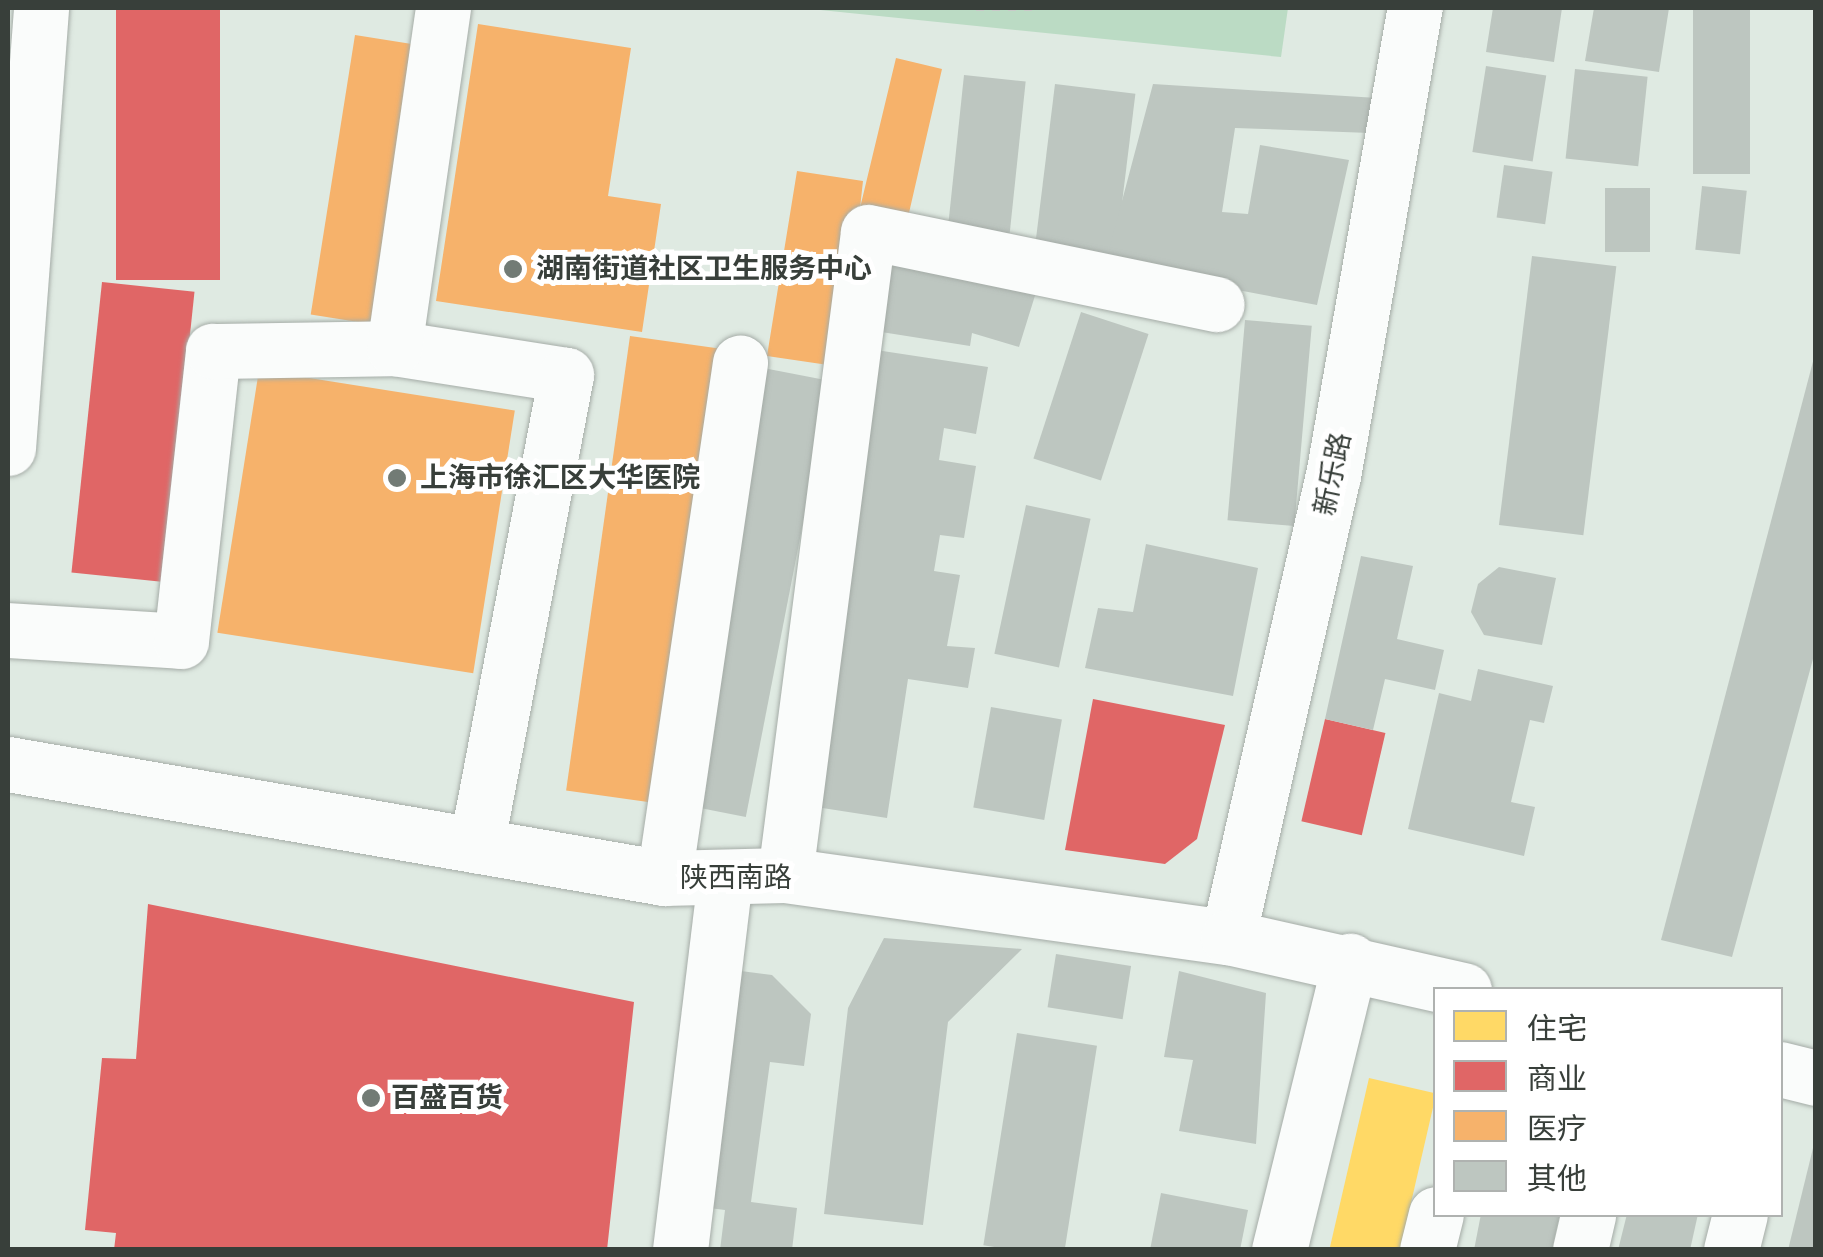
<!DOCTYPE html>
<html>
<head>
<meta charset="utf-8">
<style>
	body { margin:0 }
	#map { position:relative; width:1823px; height:1257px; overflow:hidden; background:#dfeae2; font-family:"Varela Round","Noto Sans SC",sans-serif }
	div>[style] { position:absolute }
	.green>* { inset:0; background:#bbdbc4 }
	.homes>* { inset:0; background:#ffd966; transform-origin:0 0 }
	.shops>* { inset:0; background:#e06666; transform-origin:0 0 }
	.health>* { inset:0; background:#f6b26b; transform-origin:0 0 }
	.building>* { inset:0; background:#bdc6c0; transform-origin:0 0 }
	.path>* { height:6px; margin-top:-3px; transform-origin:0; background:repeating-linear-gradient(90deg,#c8cbc9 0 8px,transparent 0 16px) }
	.roads { filter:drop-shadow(0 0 2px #a5aca7) drop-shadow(0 0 2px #a5aca7) }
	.minor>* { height:55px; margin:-27.5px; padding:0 27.5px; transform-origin:27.5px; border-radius:27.5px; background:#fafcfb }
	.major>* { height:55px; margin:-27.5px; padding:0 27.5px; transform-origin:27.5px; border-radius:27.5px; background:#fafcfb }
	.dots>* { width:28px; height:28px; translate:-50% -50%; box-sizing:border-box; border:5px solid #fff; border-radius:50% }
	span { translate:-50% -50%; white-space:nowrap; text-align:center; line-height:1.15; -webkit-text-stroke:10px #fff; paint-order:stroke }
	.poi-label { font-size:28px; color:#383f3a; font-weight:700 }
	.left { translate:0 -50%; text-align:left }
	.street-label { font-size:28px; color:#383f3a }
	.frame { position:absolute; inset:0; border:10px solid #383f3a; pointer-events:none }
	.legend { position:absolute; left:1433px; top:987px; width:350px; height:230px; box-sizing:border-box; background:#fff; border:2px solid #afb2b0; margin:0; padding:12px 18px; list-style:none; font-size:30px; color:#383f3a }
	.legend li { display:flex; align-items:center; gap:20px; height:50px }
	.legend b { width:50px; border:2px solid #afb2b0 }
</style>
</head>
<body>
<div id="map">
	<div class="green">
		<div style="clip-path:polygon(801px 8px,1288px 8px,1281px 57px)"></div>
	</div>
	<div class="homes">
		<div style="left:1369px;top:1078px;width:69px;height:178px;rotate:13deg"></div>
	</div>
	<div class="shops">
		<div style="left:116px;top:8px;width:104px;height:272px"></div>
		<div style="left:102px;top:282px;width:93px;height:292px;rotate:6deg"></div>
		<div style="clip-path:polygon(1093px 699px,1225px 725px,1197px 839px,1165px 864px,1065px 850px)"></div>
		<div style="left:1325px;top:719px;width:62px;height:105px;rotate:13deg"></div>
		<div style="clip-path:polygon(148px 904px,634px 1002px,607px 1250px,114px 1250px,116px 1233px,85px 1230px,102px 1058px,136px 1059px)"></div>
	</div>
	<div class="health">
		<div style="clip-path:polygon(478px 24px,631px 48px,608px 196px,661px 204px,642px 332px,436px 301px)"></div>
		<div style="left:355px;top:35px;width:67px;height:283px;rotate:9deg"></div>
		<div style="clip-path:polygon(896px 58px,942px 69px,906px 226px,835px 366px,767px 356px,797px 171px,863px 181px,860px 208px)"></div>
		<div style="left:630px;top:336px;width:97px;height:459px;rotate:8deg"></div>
		<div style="left:259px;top:370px;width:259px;height:266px;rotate:9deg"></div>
	</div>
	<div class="building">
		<div style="clip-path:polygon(1493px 8px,1562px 8px,1554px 62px,1486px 52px)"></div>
		<div style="clip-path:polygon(1594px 8px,1669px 8px,1659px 72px,1585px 61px)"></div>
		<div style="left:1693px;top:8px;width:57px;height:166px"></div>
		<div style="left:1486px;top:66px;width:61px;height:87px;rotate:9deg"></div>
		<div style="left:1575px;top:69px;width:73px;height:90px;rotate:6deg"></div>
		<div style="left:964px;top:75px;width:62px;height:162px;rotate:6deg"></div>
		<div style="left:1055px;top:84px;width:81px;height:175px;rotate:7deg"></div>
		<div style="clip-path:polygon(1153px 84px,1377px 98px,1370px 133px,1235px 128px,1222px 212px,1248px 214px,1260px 145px,1349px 160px,1317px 305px,1105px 265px)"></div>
		<div style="left:1504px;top:165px;width:49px;height:53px;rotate:8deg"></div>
		<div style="left:1702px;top:186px;width:45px;height:64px;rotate:6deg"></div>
		<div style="left:1605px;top:188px;width:45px;height:64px"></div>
		<div style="clip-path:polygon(887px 253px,1038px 286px,1019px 347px,972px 333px,970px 346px,875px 331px)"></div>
		<div style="left:1532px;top:256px;width:85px;height:271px;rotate:7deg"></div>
		<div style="left:1081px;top:312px;width:71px;height:154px;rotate:18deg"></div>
		<div style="left:1245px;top:320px;width:67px;height:201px;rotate:5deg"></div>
		<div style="clip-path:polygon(876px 350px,988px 367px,976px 434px,944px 428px,939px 460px,976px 466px,964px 538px,940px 535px,934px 571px,960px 575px,947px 646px,975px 648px,968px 688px,908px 679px,887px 818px,803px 805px)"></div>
		<div style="clip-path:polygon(1816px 350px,1816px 648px,1732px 957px,1661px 940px)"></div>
		<div style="left:753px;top:366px;width:79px;height:444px;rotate:11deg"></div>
		<div style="left:1026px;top:505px;width:66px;height:152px;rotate:12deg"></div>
		<div style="clip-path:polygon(1146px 544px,1258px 568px,1233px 696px,1085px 668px,1098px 608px,1133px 612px)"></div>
		<div style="clip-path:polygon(1361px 556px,1413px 566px,1397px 639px,1444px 650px,1435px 690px,1385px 679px,1373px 730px,1325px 719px)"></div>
		<div style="clip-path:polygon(1499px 567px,1556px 578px,1542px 645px,1484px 635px,1471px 612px,1478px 584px)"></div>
		<div style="clip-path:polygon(1478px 669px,1553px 686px,1544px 723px,1530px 720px,1511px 802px,1535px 807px,1524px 856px,1408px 829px,1439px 693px,1471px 701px)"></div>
		<div style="left:991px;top:707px;width:72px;height:102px;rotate:10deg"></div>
		<div style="clip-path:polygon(884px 938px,1022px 949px,948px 1022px,923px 1225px,824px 1214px,848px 1008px)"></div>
		<div style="left:1056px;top:954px;width:76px;height:54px;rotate:9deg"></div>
		<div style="clip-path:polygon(733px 970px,772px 975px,811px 1014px,804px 1066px,770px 1062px,751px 1202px,797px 1208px,792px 1250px,720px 1250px,725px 1210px,701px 1207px)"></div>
		<div style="clip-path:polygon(1179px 971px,1266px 993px,1256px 1144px,1179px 1131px,1193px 1060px,1164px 1057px)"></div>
		<div style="left:1017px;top:1033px;width:81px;height:215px;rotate:9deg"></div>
		<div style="clip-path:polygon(1814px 1144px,1816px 1250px,1788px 1250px)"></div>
		<div style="clip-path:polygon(1161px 1193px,1248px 1210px,1240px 1250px,1150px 1250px)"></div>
		<div style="clip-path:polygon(1481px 1214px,1560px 1214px,1552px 1250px,1474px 1250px)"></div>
		<div style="clip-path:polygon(1627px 1214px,1698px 1214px,1690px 1250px,1618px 1250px)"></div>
	</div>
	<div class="path">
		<div style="left:976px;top:8px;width:58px"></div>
	</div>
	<div class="roads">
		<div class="minor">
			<div style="left:394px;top:348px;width:174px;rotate:8.9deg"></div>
			<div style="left:566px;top:375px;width:479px;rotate:100.8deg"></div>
			<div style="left:8px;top:630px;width:173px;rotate:3.6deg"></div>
			<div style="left:181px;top:641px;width:292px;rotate:-83.7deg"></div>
			<div style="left:213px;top:351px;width:181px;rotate:-0.9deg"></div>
			<div style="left:394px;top:348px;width:344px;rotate:-81.8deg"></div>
			<div style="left:785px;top:875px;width:648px;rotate:-82.64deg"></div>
			<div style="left:868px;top:232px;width:356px;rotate:11.7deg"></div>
			<div style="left:664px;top:878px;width:521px;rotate:-81.61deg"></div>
			<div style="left:1228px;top:937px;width:473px;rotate:-77.2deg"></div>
			<div style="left:1333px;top:476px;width:475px;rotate:-80.1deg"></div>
			<div style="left:680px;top:1250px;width:375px;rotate:-83.1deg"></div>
			<div style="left:1279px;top:1250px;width:298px;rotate:-76.2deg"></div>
			<div style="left:1427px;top:1250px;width:37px;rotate:-76deg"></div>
			<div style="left:1580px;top:1250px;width:37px;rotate:-77deg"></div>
			<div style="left:1731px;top:1250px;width:37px;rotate:-76deg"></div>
		</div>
		<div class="major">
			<div style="left:8px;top:448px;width:441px;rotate:-85.7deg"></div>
			<div style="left:8px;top:764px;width:666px;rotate:9.86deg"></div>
			<div style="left:664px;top:878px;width:121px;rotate:-1.4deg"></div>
			<div style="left:785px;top:875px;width:447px;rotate:8deg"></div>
			<div style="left:1228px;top:937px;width:242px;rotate:12.7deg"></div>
			<div style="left:1780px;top:1069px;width:37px;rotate:14deg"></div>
		</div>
	</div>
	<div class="dots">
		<div style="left:513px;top:269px;background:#727b75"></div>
		<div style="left:397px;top:478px;background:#727b75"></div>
		<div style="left:371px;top:1098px;background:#727b75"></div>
	</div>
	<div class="poi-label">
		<span class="left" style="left:536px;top:269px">湖南街道社区卫生服务中心</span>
		<span class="left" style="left:420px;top:478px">上海市徐汇区大华医院</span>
		<span class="left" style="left:391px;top:1098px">百盛百货</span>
	</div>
	<div class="street-label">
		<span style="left:1333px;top:474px;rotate:-78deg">新乐路</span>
		<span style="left:736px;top:878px">陕西南路</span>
	</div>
	<div class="frame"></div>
	<ul class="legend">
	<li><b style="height:28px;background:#ffd966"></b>住宅</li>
	<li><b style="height:28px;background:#e06666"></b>商业</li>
	<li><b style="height:28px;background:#f6b26b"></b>医疗</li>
	<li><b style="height:28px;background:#bdc6c0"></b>其他</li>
	</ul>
</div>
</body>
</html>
